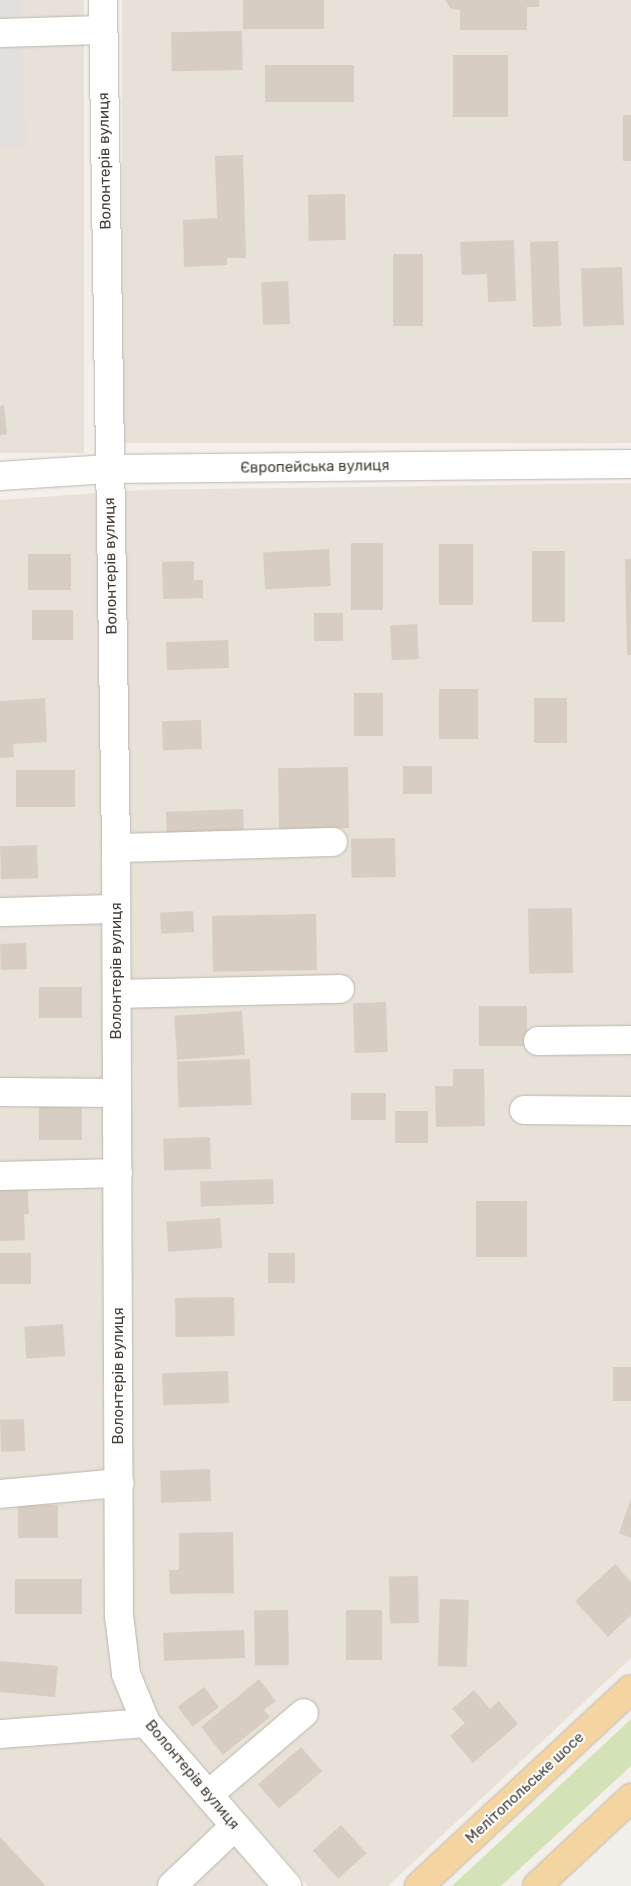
<!DOCTYPE html>
<html>
<head>
<meta charset="utf-8">
<style>
	body { margin:0 }
	#map { position:relative; width:631px; height:1886px; overflow:hidden; background:#f3efea; font-family:Rubik,sans-serif }
	div>[style] { position:absolute }
	.residential>* { inset:0; background:#e7e1d8; transform-origin:0 0 }
	.green>* { inset:0; background:#d3e3b7 }
	.parking>* { inset:0; background:#e2e0de }
	.building>* { inset:0; background:#d7cdc3; transform-origin:0 0 }
	.roads { filter:drop-shadow(0 0 1px #beb6ad) drop-shadow(0 0 1px #beb6ad) }
	.minor>* { height:28px; margin:-14px; padding:0 14px; transform-origin:14px; border-radius:14px; background:#fff }
	.major>* { height:28px; margin:-14px; padding:0 14px; transform-origin:14px; border-radius:14px; background:#f4d5a1 }
	span { translate:-50% -50%; white-space:nowrap; text-align:center; line-height:1.15; -webkit-text-stroke:4.5px #fff; paint-order:stroke }
	.street-label { font-size:15px; color:#464039 }
</style>
</head>
<body>
<div id="map">
	<div class="residential">
		<div style="left:0;top:0;width:84px;height:453px"></div>
		<div style="left:122px;top:0;width:509px;height:443px"></div>
		<div style="clip-path:polygon(631px 483px,631px 1658px,388px 1886px,308px 1886px,157px 1716px,0 1728px,0 500px,141px 490px)"></div>
		<div style="clip-path:polygon(136px 1731px,272px 1886px,0 1886px,0 1741px)"></div>
	</div>
	<div class="green">
		<div style="clip-path:polygon(631px 1719px,631px 1766px,501px 1886px,452px 1886px)"></div>
	</div>
	<div class="parking">
		<div style="clip-path:polygon(0 0,21px 0,26px 146px,0 146px)"></div>
	</div>
	<div class="building">
		<div style="left:243px;top:0;width:81px;height:29px"></div>
		<div style="clip-path:polygon(445px 0,539px 0,539px 7px,527px 7px,527px 30px,460px 30px,460px 10px,450px 8px)"></div>
		<div style="left:242px;top:31px;width:39px;height:71px;rotate:89deg"></div>
		<div style="left:453px;top:55px;width:55px;height:62px"></div>
		<div style="left:354px;top:65px;width:37px;height:89px;rotate:90deg"></div>
		<div style="left:623px;top:115px;width:8px;height:46px"></div>
		<div style="clip-path:polygon(243px 155px,246px 258px,227px 258px,227px 265px,184px 267px,183px 220px,217px 218px,215px 156px)"></div>
		<div style="left:345px;top:194px;width:46px;height:37px;rotate:89deg"></div>
		<div style="clip-path:polygon(514px 240px,516px 301px,488px 302px,487px 274px,462px 275px,460px 242px)"></div>
		<div style="left:558px;top:241px;width:85px;height:28px;rotate:88deg"></div>
		<div style="left:393px;top:254px;width:30px;height:72px"></div>
		<div style="left:622px;top:267px;width:58px;height:41px;rotate:88deg"></div>
		<div style="left:288px;top:281px;width:43px;height:27px;rotate:87deg"></div>
		<div style="clip-path:polygon(4px 405px,7px 434px,0 435px,0 406px)"></div>
		<div style="left:351px;top:543px;width:32px;height:67px"></div>
		<div style="left:439px;top:544px;width:34px;height:61px"></div>
		<div style="left:329px;top:549px;width:37px;height:66px;rotate:87deg"></div>
		<div style="left:532px;top:551px;width:33px;height:71px"></div>
		<div style="left:28px;top:554px;width:43px;height:36px"></div>
		<div style="clip-path:polygon(625px 559px,631px 559px,631px 655px,627px 655px)"></div>
		<div style="clip-path:polygon(194px 561px,194px 580px,203px 580px,203px 598px,163px 599px,162px 562px)"></div>
		<div style="left:32px;top:610px;width:41px;height:30px"></div>
		<div style="left:314px;top:613px;width:29px;height:28px"></div>
		<div style="left:417px;top:624px;width:35px;height:27px;rotate:87deg"></div>
		<div style="left:228px;top:640px;width:28px;height:62px;rotate:88deg"></div>
		<div style="left:439px;top:689px;width:39px;height:50px"></div>
		<div style="left:354px;top:693px;width:29px;height:43px"></div>
		<div style="clip-path:polygon(45px 698px,47px 742px,13px 744px,14px 757px,0 758px,0 701px)"></div>
		<div style="left:534px;top:698px;width:33px;height:45px"></div>
		<div style="left:201px;top:720px;width:29px;height:39px;rotate:88deg"></div>
		<div style="left:403px;top:766px;width:29px;height:28px"></div>
		<div style="left:348px;top:767px;width:61px;height:70px;rotate:89deg"></div>
		<div style="left:16px;top:770px;width:59px;height:37px"></div>
		<div style="left:243px;top:809px;width:27px;height:77px;rotate:88deg"></div>
		<div style="left:395px;top:838px;width:39px;height:44px;rotate:89deg"></div>
		<div style="left:37px;top:845px;width:33px;height:37px;rotate:88deg"></div>
		<div style="left:572px;top:908px;width:65px;height:44px;rotate:89deg"></div>
		<div style="left:193px;top:911px;width:21px;height:33px;rotate:87deg"></div>
		<div style="left:316px;top:914px;width:56px;height:104px;rotate:89deg"></div>
		<div style="left:26px;top:943px;width:26px;height:26px;rotate:88deg"></div>
		<div style="left:39px;top:987px;width:43px;height:31px"></div>
		<div style="left:386px;top:1002px;width:50px;height:33px;rotate:88deg"></div>
		<div style="left:479px;top:1006px;width:48px;height:40px"></div>
		<div style="left:242px;top:1011px;width:44px;height:68px;rotate:86deg"></div>
		<div style="left:250px;top:1059px;width:46px;height:73px;rotate:88deg"></div>
		<div style="clip-path:polygon(453px 1069px,484px 1069px,485px 1126px,436px 1127px,435px 1086px,453px 1086px)"></div>
		<div style="left:351px;top:1093px;width:35px;height:27px"></div>
		<div style="left:39px;top:1105px;width:43px;height:35px"></div>
		<div style="left:395px;top:1111px;width:33px;height:32px"></div>
		<div style="left:210px;top:1137px;width:32px;height:47px;rotate:88deg"></div>
		<div style="left:273px;top:1179px;width:25px;height:73px;rotate:88deg"></div>
		<div style="clip-path:polygon(27px 1182px,29px 1214px,24px 1214px,25px 1240px,0 1241px,0 1183px)"></div>
		<div style="left:476px;top:1201px;width:51px;height:56px"></div>
		<div style="left:220px;top:1218px;width:30px;height:54px;rotate:86deg"></div>
		<div style="left:0;top:1253px;width:31px;height:31px"></div>
		<div style="left:295px;top:1253px;width:30px;height:27px;rotate:90deg"></div>
		<div style="left:234px;top:1297px;width:39px;height:59px;rotate:89deg"></div>
		<div style="left:63px;top:1324px;width:32px;height:39px;rotate:86deg"></div>
		<div style="left:613px;top:1367px;width:18px;height:34px"></div>
		<div style="left:228px;top:1371px;width:32px;height:66px;rotate:88deg"></div>
		<div style="left:24px;top:1419px;width:32px;height:24px;rotate:88deg"></div>
		<div style="left:210px;top:1469px;width:32px;height:50px;rotate:88deg"></div>
		<div style="clip-path:polygon(631px 1498px,631px 1538px,619px 1533px)"></div>
		<div style="left:18px;top:1505px;width:40px;height:33px"></div>
		<div style="clip-path:polygon(233px 1532px,234px 1593px,170px 1594px,169px 1570px,179px 1570px,179px 1533px)"></div>
		<div style="clip-path:polygon(615px 1564px,631px 1582px,631px 1615px,608px 1637px,575px 1601px)"></div>
		<div style="left:418px;top:1576px;width:47px;height:29px;rotate:89deg"></div>
		<div style="left:15px;top:1579px;width:67px;height:35px"></div>
		<div style="left:440px;top:1599px;width:29px;height:67px;rotate:2deg"></div>
		<div style="left:288px;top:1610px;width:55px;height:34px;rotate:89deg"></div>
		<div style="left:346px;top:1610px;width:36px;height:50px"></div>
		<div style="left:244px;top:1630px;width:28px;height:81px;rotate:88deg"></div>
		<div style="left:0;top:1661px;width:58px;height:31px;rotate:5deg"></div>
		<div style="clip-path:polygon(259px 1679px,276px 1701px,264px 1710px,270px 1717px,223px 1755px,201px 1727px)"></div>
		<div style="left:204px;top:1687px;width:25px;height:33px;rotate:53deg"></div>
		<div style="clip-path:polygon(474px 1690px,490px 1709px,499px 1701px,518px 1724px,473px 1763px,450px 1736px,465px 1723px,452px 1709px)"></div>
		<div style="left:301px;top:1747px;width:32px;height:57px;rotate:49deg"></div>
		<div style="left:341px;top:1825px;width:38px;height:38px;rotate:48deg"></div>
		<div style="clip-path:polygon(0 1837px,46px 1886px,0 1886px)"></div>
	</div>
	<div class="roads">
		<div class="minor">
			<div style="left:103px;top:0;width:848px;rotate:89.12deg"></div>
			<div style="left:116px;top:848px;width:767px;rotate:89.78deg"></div>
			<div style="left:119px;top:1615px;width:59px;rotate:83.2deg"></div>
			<div style="left:126px;top:1674px;width:53px;rotate:67.8deg"></div>
			<div style="left:146px;top:1723px;width:216px;rotate:49.1deg"></div>
			<div style="left:0;top:33px;width:103px;rotate:-1.7deg"></div>
			<div style="left:0;top:476px;width:109px;rotate:-3.7deg"></div>
			<div style="left:109px;top:469px;width:522px;rotate:-0.55deg"></div>
			<div style="left:116px;top:848px;width:217px;rotate:-1.6deg"></div>
			<div style="left:0;top:912px;width:116px;rotate:-1.5deg"></div>
			<div style="left:117px;top:994px;width:223px;rotate:-1.3deg"></div>
			<div style="left:538px;top:1041px;width:93px;rotate:-0.6deg"></div>
			<div style="left:0;top:1092px;width:117px;rotate:0.5deg"></div>
			<div style="left:524px;top:1110px;width:107px;rotate:0.5deg"></div>
			<div style="left:0;top:1176px;width:118px;rotate:-1.5deg"></div>
			<div style="left:0;top:1494px;width:120px;rotate:-5.3deg"></div>
			<div style="left:0;top:1734px;width:146px;rotate:-4.3deg"></div>
			<div style="left:208px;top:1795px;width:126px;rotate:-40.5deg"></div>
			<div style="left:172px;top:1886px;width:87px;rotate:-43.6deg"></div>
		</div>
		<div class="major">
			<div style="left:419px;top:1886px;width:289px;rotate:-42.9deg"></div>
			<div style="left:537px;top:1886px;width:129px;rotate:-43.1deg"></div>
		</div>
	</div>
	<div class="street-label">
		<span style="left:105px;top:161px;rotate:-91deg">Волонтерів вулиця</span>
		<span style="left:315px;top:467px;rotate:-1deg">Європейська вулиця</span>
		<span style="left:111px;top:566px;rotate:-91deg">Волонтерів вулиця</span>
		<span style="left:117px;top:971px;rotate:-90deg">Волонтерів вулиця</span>
		<span style="left:119px;top:1376px;rotate:-90deg">Волонтерів вулиця</span>
		<span style="left:192px;top:1775px;rotate:50deg">Волонтерів вулиця</span>
		<span style="left:525px;top:1788px;rotate:-43deg">Мелітопольське шосе</span>
	</div>
</div>
</body>
</html>
